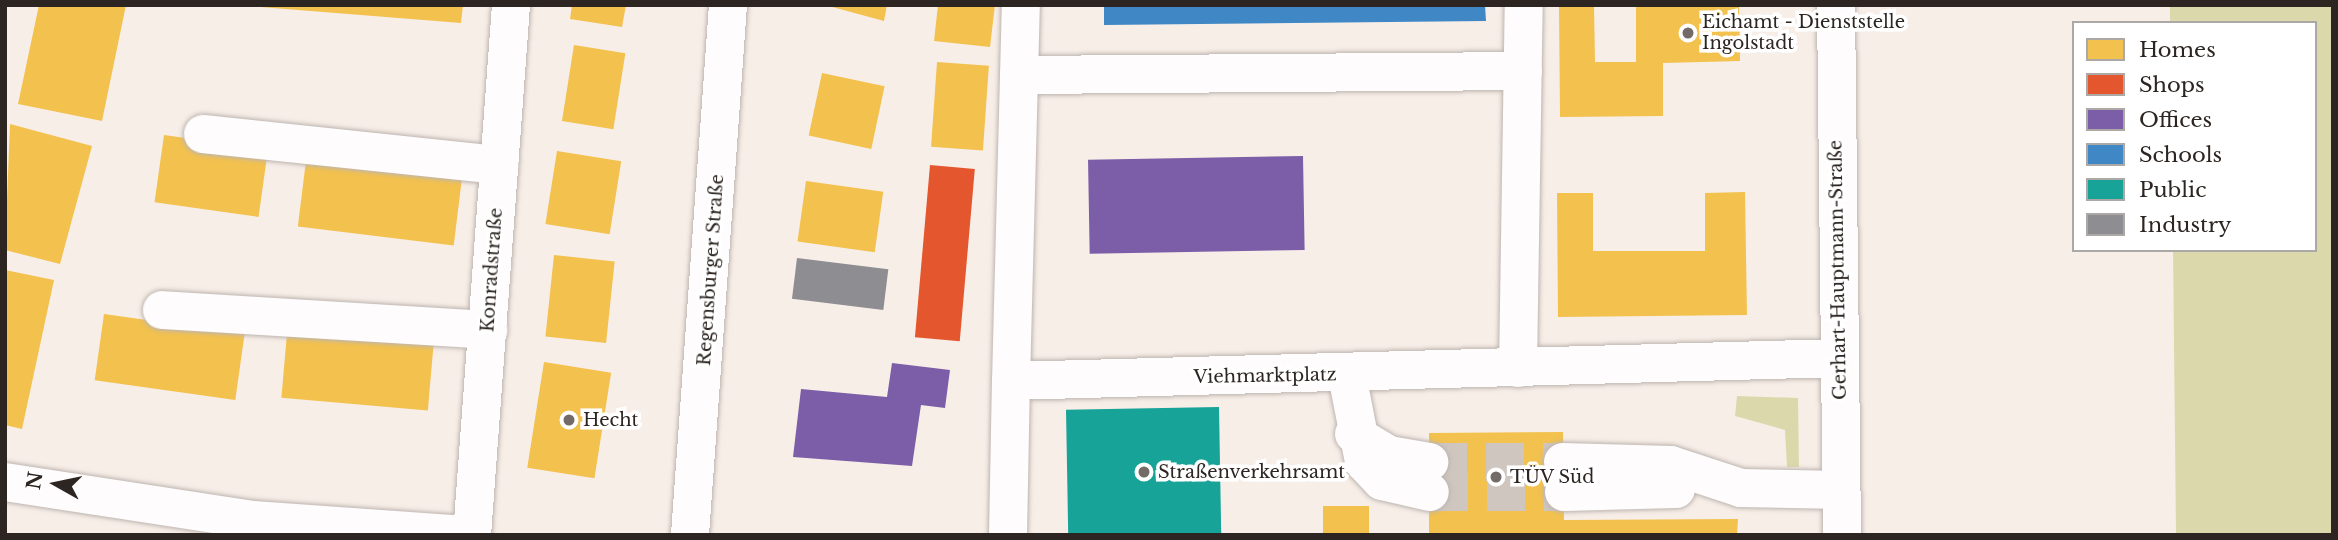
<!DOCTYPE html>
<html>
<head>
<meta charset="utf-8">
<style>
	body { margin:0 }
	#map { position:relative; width:2338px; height:540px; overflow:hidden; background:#f8eee8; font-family:"Libre Baskerville",serif }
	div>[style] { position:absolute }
	.green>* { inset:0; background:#dbd9ab }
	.homes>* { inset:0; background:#f2c14e; transform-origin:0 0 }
	.shops>* { inset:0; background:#e4572e; transform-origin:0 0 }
	.offices>* { inset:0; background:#7b5ea7; transform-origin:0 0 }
	.schools>* { inset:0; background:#3f88c5 }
	.public>* { inset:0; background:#17a398; transform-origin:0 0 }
	.industry>* { inset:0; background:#8d8d92; transform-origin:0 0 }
	.minor-tunnel>* { height:38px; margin-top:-19px; transform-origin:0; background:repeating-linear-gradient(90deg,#cfc6c0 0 38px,transparent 0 57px) }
	.roads { filter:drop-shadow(0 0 2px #bdb5b0) drop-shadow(0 0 2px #bdb5b0) }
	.minor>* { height:38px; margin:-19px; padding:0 19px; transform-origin:19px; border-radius:19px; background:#fefcfc }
	.dots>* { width:19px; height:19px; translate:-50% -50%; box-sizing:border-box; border:4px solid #fff; border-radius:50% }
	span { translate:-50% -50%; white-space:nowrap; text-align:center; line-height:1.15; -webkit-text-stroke:7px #fff; paint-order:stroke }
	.poi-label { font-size:18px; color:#2c2521 }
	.left { translate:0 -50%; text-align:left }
	.street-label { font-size:18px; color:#2c2521 }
	.frame { position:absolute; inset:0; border:7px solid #2c2521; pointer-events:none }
	.legend { position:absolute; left:2072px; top:21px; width:245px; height:231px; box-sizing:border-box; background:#fff; border:2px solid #aba8a6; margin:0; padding:9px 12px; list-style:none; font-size:21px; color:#2c2521 }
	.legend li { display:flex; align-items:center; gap:14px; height:35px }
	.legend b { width:35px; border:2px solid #aba8a6 }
	.north { position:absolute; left:21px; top:449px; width:70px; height:70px; -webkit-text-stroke:5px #fff; paint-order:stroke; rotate:279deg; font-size:19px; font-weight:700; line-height:28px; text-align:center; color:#2c2521 }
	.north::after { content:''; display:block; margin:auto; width:24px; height:32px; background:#2c2521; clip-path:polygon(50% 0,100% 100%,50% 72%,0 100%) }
</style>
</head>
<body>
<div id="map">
	<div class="green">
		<div style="clip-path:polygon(2170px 5px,2333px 5px,2333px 535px,2176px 535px,2173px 250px,2315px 250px,2315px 23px,2170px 23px)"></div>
		<div style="clip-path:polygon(1737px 396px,1798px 398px,1799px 467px,1787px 467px,1785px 430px,1735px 416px)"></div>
	</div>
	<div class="homes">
		<div style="clip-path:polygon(39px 5px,126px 5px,102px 121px,18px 104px)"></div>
		<div style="clip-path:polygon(236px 5px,463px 5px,461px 23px)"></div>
		<div style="clip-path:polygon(572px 5px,626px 5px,622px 27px,570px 19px)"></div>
		<div style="clip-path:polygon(825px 5px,887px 5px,884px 21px)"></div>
		<div style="clip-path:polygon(938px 5px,995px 5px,990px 47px,934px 41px)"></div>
		<div style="clip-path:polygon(1559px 5px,1594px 5px,1595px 62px,1636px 62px,1636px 5px,1739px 5px,1740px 61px,1663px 63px,1663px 116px,1560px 117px)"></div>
		<div style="left:574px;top:45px;width:52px;height:77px;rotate:9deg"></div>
		<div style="left:937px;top:62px;width:52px;height:85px;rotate:4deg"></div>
		<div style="left:822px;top:73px;width:64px;height:64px;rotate:12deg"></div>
		<div style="clip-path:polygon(10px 124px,92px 146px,60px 264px,5px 250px)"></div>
		<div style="left:164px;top:135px;width:105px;height:68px;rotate:8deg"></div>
		<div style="left:557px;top:151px;width:65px;height:74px;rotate:9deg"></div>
		<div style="left:307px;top:152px;width:157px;height:75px;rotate:7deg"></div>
		<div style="left:806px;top:181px;width:78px;height:61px;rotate:8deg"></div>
		<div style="clip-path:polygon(1745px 192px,1747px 315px,1558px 317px,1557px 193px,1593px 193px,1593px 251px,1705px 251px,1705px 193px)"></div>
		<div style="left:554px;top:255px;width:61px;height:82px;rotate:6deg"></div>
		<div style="clip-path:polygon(5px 270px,54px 280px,22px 429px,5px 425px)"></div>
		<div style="left:104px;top:314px;width:142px;height:67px;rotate:8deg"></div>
		<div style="left:288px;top:322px;width:147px;height:76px;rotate:5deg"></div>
		<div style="left:544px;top:362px;width:68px;height:107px;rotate:9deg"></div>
		<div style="clip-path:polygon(1563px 432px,1564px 520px,1738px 519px,1737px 535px,1429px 535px,1429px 433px)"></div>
		<div style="left:1369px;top:506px;width:28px;height:46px;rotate:90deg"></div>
	</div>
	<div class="shops">
		<div style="left:930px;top:165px;width:45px;height:173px;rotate:5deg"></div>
	</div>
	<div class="offices">
		<div style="left:1303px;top:156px;width:94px;height:215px;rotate:89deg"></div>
		<div style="clip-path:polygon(892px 363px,950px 370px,945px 408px,921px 405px,912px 466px,793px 457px,801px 389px,887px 397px)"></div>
	</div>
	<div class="schools">
		<div style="clip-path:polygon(1104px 5px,1485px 5px,1486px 21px,1104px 25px)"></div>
	</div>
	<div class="public">
		<div style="left:1219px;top:407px;width:128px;height:153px;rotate:89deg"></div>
	</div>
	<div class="industry">
		<div style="left:797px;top:258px;width:92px;height:41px;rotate:7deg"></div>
	</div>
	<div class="minor-tunnel">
		<div style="left:1429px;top:462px;width:134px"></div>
		<div style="left:1430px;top:492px;width:134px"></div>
	</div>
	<div class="roads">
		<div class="minor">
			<div style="left:1836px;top:5px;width:530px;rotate:89.35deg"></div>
			<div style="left:1019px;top:75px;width:504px;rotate:-0.45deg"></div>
			<div style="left:203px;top:134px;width:298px;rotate:6deg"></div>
			<div style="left:162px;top:310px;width:327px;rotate:3.5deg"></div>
			<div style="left:1518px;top:368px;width:363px;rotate:-89.1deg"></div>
			<div style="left:1347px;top:375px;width:89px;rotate:78.9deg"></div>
			<div style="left:1364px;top:462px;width:26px;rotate:47deg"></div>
			<div style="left:1382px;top:481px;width:49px;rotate:12.9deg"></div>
			<div style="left:1011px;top:381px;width:376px;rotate:-88.5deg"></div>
			<div style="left:1354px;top:434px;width:41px;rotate:31deg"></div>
			<div style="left:1389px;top:455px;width:41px;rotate:9.9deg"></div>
			<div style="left:1563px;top:462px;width:108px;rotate:1.6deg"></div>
			<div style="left:1671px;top:465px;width:74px;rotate:18.2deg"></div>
			<div style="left:1741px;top:488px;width:100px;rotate:1.1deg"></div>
			<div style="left:5px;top:482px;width:251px;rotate:8.7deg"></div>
			<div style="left:253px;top:520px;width:213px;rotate:4deg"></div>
			<div style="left:1564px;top:492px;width:112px;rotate:-1.5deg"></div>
			<div style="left:472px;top:535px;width:531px;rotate:-85.79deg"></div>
			<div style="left:690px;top:535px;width:531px;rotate:-85.9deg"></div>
			<div style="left:1008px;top:535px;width:154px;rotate:-88.9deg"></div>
			<div style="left:1011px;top:381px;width:827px;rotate:-1.59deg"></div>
		</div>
	</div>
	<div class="dots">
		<div style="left:1688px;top:33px;background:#736b67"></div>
		<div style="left:569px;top:420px;background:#736b67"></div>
		<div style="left:1144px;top:472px;background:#736b67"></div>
		<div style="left:1496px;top:477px;background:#736b67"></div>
	</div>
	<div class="poi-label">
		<span class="left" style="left:1702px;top:33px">Eichamt - Dienststelle<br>Ingolstadt</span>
		<span class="left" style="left:583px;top:420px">Hecht</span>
		<span class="left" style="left:1158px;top:472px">Straßenverkehrsamt</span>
		<span class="left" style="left:1510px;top:477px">TÜV Süd</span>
	</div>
	<div class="street-label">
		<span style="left:492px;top:270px;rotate:-86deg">Konradstraße</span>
		<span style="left:711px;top:270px;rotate:-86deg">Regensburger Straße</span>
		<span style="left:1838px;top:270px;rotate:-91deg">Gerhart-Hauptmann-Straße</span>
		<span style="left:1265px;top:376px;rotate:-1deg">Viehmarktplatz</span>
	</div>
	<div class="frame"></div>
	<ul class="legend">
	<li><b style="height:19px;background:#f2c14e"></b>Homes</li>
	<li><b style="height:19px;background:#e4572e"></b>Shops</li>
	<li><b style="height:19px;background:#7b5ea7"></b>Offices</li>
	<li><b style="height:19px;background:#3f88c5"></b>Schools</li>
	<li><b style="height:19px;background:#17a398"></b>Public</li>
	<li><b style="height:19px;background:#8d8d92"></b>Industry</li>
	</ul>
	<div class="north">N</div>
</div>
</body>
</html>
